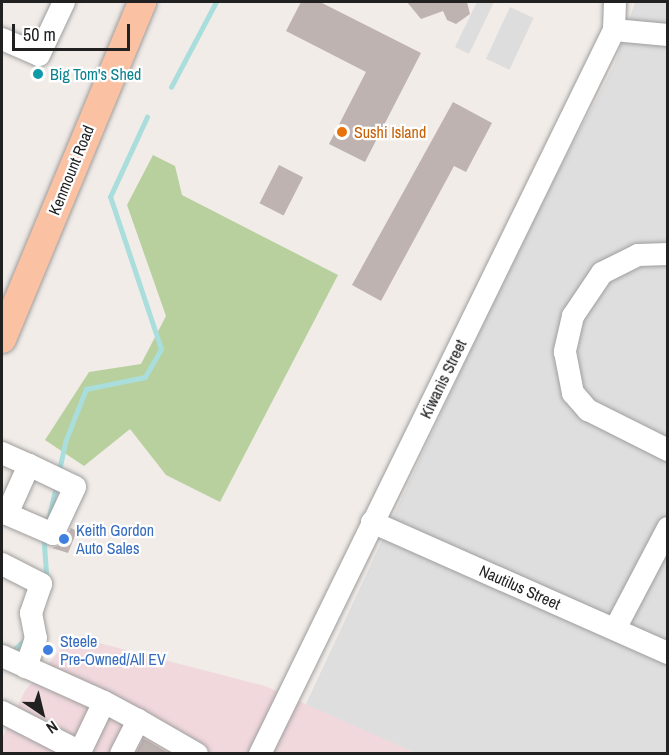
<!DOCTYPE html>
<html>
<head>
<meta charset="utf-8">
<style>
	body { margin:0 }
	#map { position:relative; width:669px; height:755px; overflow:hidden; background:#f1ece8; font-family:"Archivo Narrow",sans-serif }
	div>[style] { position:absolute }
	.residential>* { inset:0; background:#dfdede }
	.commercial>* { inset:0; background:#f1d8dd }
	.forest>* { inset:0; background:#b8d09d }
	.parking>* { inset:0; background:#ddd; transform-origin:0 0 }
	.stream>* { height:4.5px; margin:-2.25px; padding:0 2.25px; transform-origin:2.25px; border-radius:2.25px; background:#a9dedd }
	.building>* { inset:0; background:#beb3b1; transform-origin:0 0 }
	.roads { filter:drop-shadow(0 0 2px #9e9e9e) drop-shadow(0 0 2px #9e9e9e) }
	.minor>* { height:22px; margin:-11px; padding:0 11px; transform-origin:11px; border-radius:11px; background:#fff }
	.major>* { height:28px; margin:-14px; padding:0 14px; transform-origin:14px; border-radius:14px; background:#fbc1a3 }
	.dots>* { width:16px; height:16px; translate:-50% -50%; box-sizing:border-box; border:3px solid #fff; border-radius:50% }
	span { translate:-50% -50%; white-space:nowrap; text-align:center; line-height:1.15; -webkit-text-stroke:4.5px #fff; paint-order:stroke }
	.culture-label { font-size:16px; color:#0d838f }
	.left { translate:0 -50%; text-align:left }
	.food-label { font-size:16px; color:#c56008 }
	.street-label { font-size:16px; color:#212121 }
	.shop-label { font-size:16px; color:#366cbe }
	.frame { position:absolute; inset:0; border:3px solid #212121; pointer-events:none }
	.north { position:absolute; left:12px; top:683px; width:60px; height:60px; -webkit-text-stroke:4px #fff; paint-order:stroke; rotate:145deg; font-size:16px; font-weight:700; line-height:24px; text-align:center; color:#212121 }
	.north::after { content:''; display:block; margin:auto; width:21px; height:27px; background:#212121; clip-path:polygon(50% 0,100% 100%,50% 72%,0 100%) }
	.scale { position:absolute; left:12px; top:24px; width:118px; height:27px; box-sizing:border-box; border:3px solid #212121; border-top:0; padding-left:8px; font-size:18px; line-height:21px; white-space:nowrap; color:#212121; -webkit-text-stroke:4px #fff; paint-order:stroke }
</style>
</head>
<body>
<div id="map">
	<div class="residential">
		<div style="clip-path:polygon(635px 2px,667px 2px,667px 753px,415px 753px,305px 706px,468px 356px,556px 175px,614px 66px)"></div>
	</div>
	<div class="commercial">
		<div style="clip-path:polygon(72px 636px,265px 686px,415px 753px,2px 754px,2px 738px,25px 691px)"></div>
	</div>
	<div class="forest">
		<div style="clip-path:polygon(153px 155px,175px 166px,182px 195px,338px 275px,220px 502px,166px 475px,130px 429px,84px 466px,45px 440px,89px 372px,141px 364px,166px 316px,127px 205px)"></div>
	</div>
	<div class="parking">
		<div style="clip-path:polygon(477px 2px,494px 2px,469px 54px,455px 47px)"></div>
		<div style="left:510px;top:7px;width:26px;height:57px;rotate:25deg"></div>
	</div>
	<div class="stream">
		<div style="left:171px;top:87px;width:96px;rotate:-62.1deg"></div>
		<div style="left:59px;top:471px;width:30px;rotate:-78deg"></div>
		<div style="left:65px;top:442px;width:57px;rotate:-68.4deg"></div>
		<div style="left:86px;top:389px;width:60px;rotate:-11.5deg"></div>
		<div style="left:145px;top:377px;width:32px;rotate:-60deg"></div>
		<div style="left:161px;top:349px;width:160px;rotate:-108.5deg"></div>
		<div style="left:110px;top:197px;width:88px;rotate:-65.2deg"></div>
		<div style="left:48px;top:521px;width:37px;rotate:-77deg"></div>
		<div style="left:44px;top:538px;width:42px;rotate:85.9deg"></div>
		<div style="left:10px;top:653px;width:21px;rotate:-41deg"></div>
	</div>
	<div class="building">
		<div style="clip-path:polygon(301px 2px,320px 2px,421px 53px,365px 162px,329px 144px,366px 72px,286px 31px)"></div>
		<div style="clip-path:polygon(407px 2px,467px 2px,470px 14px,456px 24px,447px 20px,443px 11px,421px 19px)"></div>
		<div style="clip-path:polygon(453px 102px,492px 123px,466px 172px,454px 166px,381px 301px,352px 285px)"></div>
		<div style="left:279px;top:165px;width:27px;height:43px;rotate:27deg"></div>
		<div style="clip-path:polygon(71px 528px,77px 531px,68px 553px,52px 548px,61px 545px)"></div>
		<div style="clip-path:polygon(143px 739px,148px 741px,168px 753px,136px 753px)"></div>
	</div>
	<div class="roads">
		<div class="minor">
			<div style="left:614px;top:30px;width:54px;rotate:5.3deg"></div>
			<div style="left:2px;top:39px;width:40px;rotate:23.4deg"></div>
			<div style="left:39px;top:55px;width:59px;rotate:-64.7deg"></div>
			<div style="left:668px;top:254px;width:30px;rotate:178deg"></div>
			<div style="left:638px;top:255px;width:40px;rotate:153.4deg"></div>
			<div style="left:602px;top:273px;width:52px;rotate:124deg"></div>
			<div style="left:573px;top:316px;width:37px;rotate:103deg"></div>
			<div style="left:565px;top:352px;width:42px;rotate:79deg"></div>
			<div style="left:573px;top:393px;width:23px;rotate:49deg"></div>
			<div style="left:588px;top:410px;width:89px;rotate:26.6deg"></div>
			<div style="left:2px;top:453px;width:30px;rotate:24deg"></div>
			<div style="left:29px;top:465px;width:51px;rotate:25.6deg"></div>
			<div style="left:75px;top:487px;width:52px;rotate:115.1deg"></div>
			<div style="left:53px;top:534px;width:50px;rotate:-156.5deg"></div>
			<div style="left:7px;top:514px;width:54px;rotate:-65.8deg"></div>
			<div style="left:372px;top:522px;width:324px;rotate:23.9deg"></div>
			<div style="left:2px;top:564px;width:44px;rotate:27.1deg"></div>
			<div style="left:41px;top:584px;width:31px;rotate:109deg"></div>
			<div style="left:31px;top:613px;width:25px;rotate:79deg"></div>
			<div style="left:36px;top:638px;width:31px;rotate:109deg"></div>
			<div style="left:615px;top:629px;width:114px;rotate:-62.3deg"></div>
			<div style="left:2px;top:656px;width:112px;rotate:24.3deg"></div>
			<div style="left:2px;top:712px;width:88px;rotate:27.1deg"></div>
			<div style="left:80px;top:752px;width:55px;rotate:-64.4deg"></div>
			<div style="left:104px;top:702px;width:38px;rotate:28deg"></div>
			<div style="left:121px;top:754px;width:38px;rotate:-63deg"></div>
			<div style="left:138px;top:720px;width:68px;rotate:30deg"></div>
			<div style="left:260px;top:754px;width:806px;rotate:-63.94deg"></div>
			<div style="left:614px;top:30px;width:28px;rotate:-88deg"></div>
		</div>
		<div class="major">
			<div style="left:2px;top:339px;width:365px;rotate:-67.4deg"></div>
		</div>
	</div>
	<div class="dots">
		<div style="left:38px;top:74px;background:#0f9aa8"></div>
		<div style="left:342px;top:132px;background:#e8710a"></div>
		<div style="left:64px;top:539px;background:#3f7fe0"></div>
		<div style="left:48px;top:650px;background:#3f7fe0"></div>
	</div>
	<div class="culture-label">
		<span class="left" style="left:50px;top:74px">Big Tom's Shed</span>
	</div>
	<div class="food-label">
		<span class="left" style="left:354px;top:132px">Sushi Island</span>
	</div>
	<div class="street-label">
		<span style="left:71px;top:170px;rotate:-68deg">Kenmount Road</span>
		<span style="left:443px;top:379px;rotate:-64deg">Kiwanis Street</span>
		<span style="left:520px;top:587px;rotate:24deg">Nautilus Street</span>
	</div>
	<div class="shop-label">
		<span class="left" style="left:76px;top:539px">Keith Gordon<br>Auto Sales</span>
		<span class="left" style="left:60px;top:650px">Steele<br>Pre-Owned/All EV</span>
	</div>
	<div class="frame"></div>
	<div class="north">N</div>
	<div class="scale">50 m</div>
</div>
</body>
</html>
